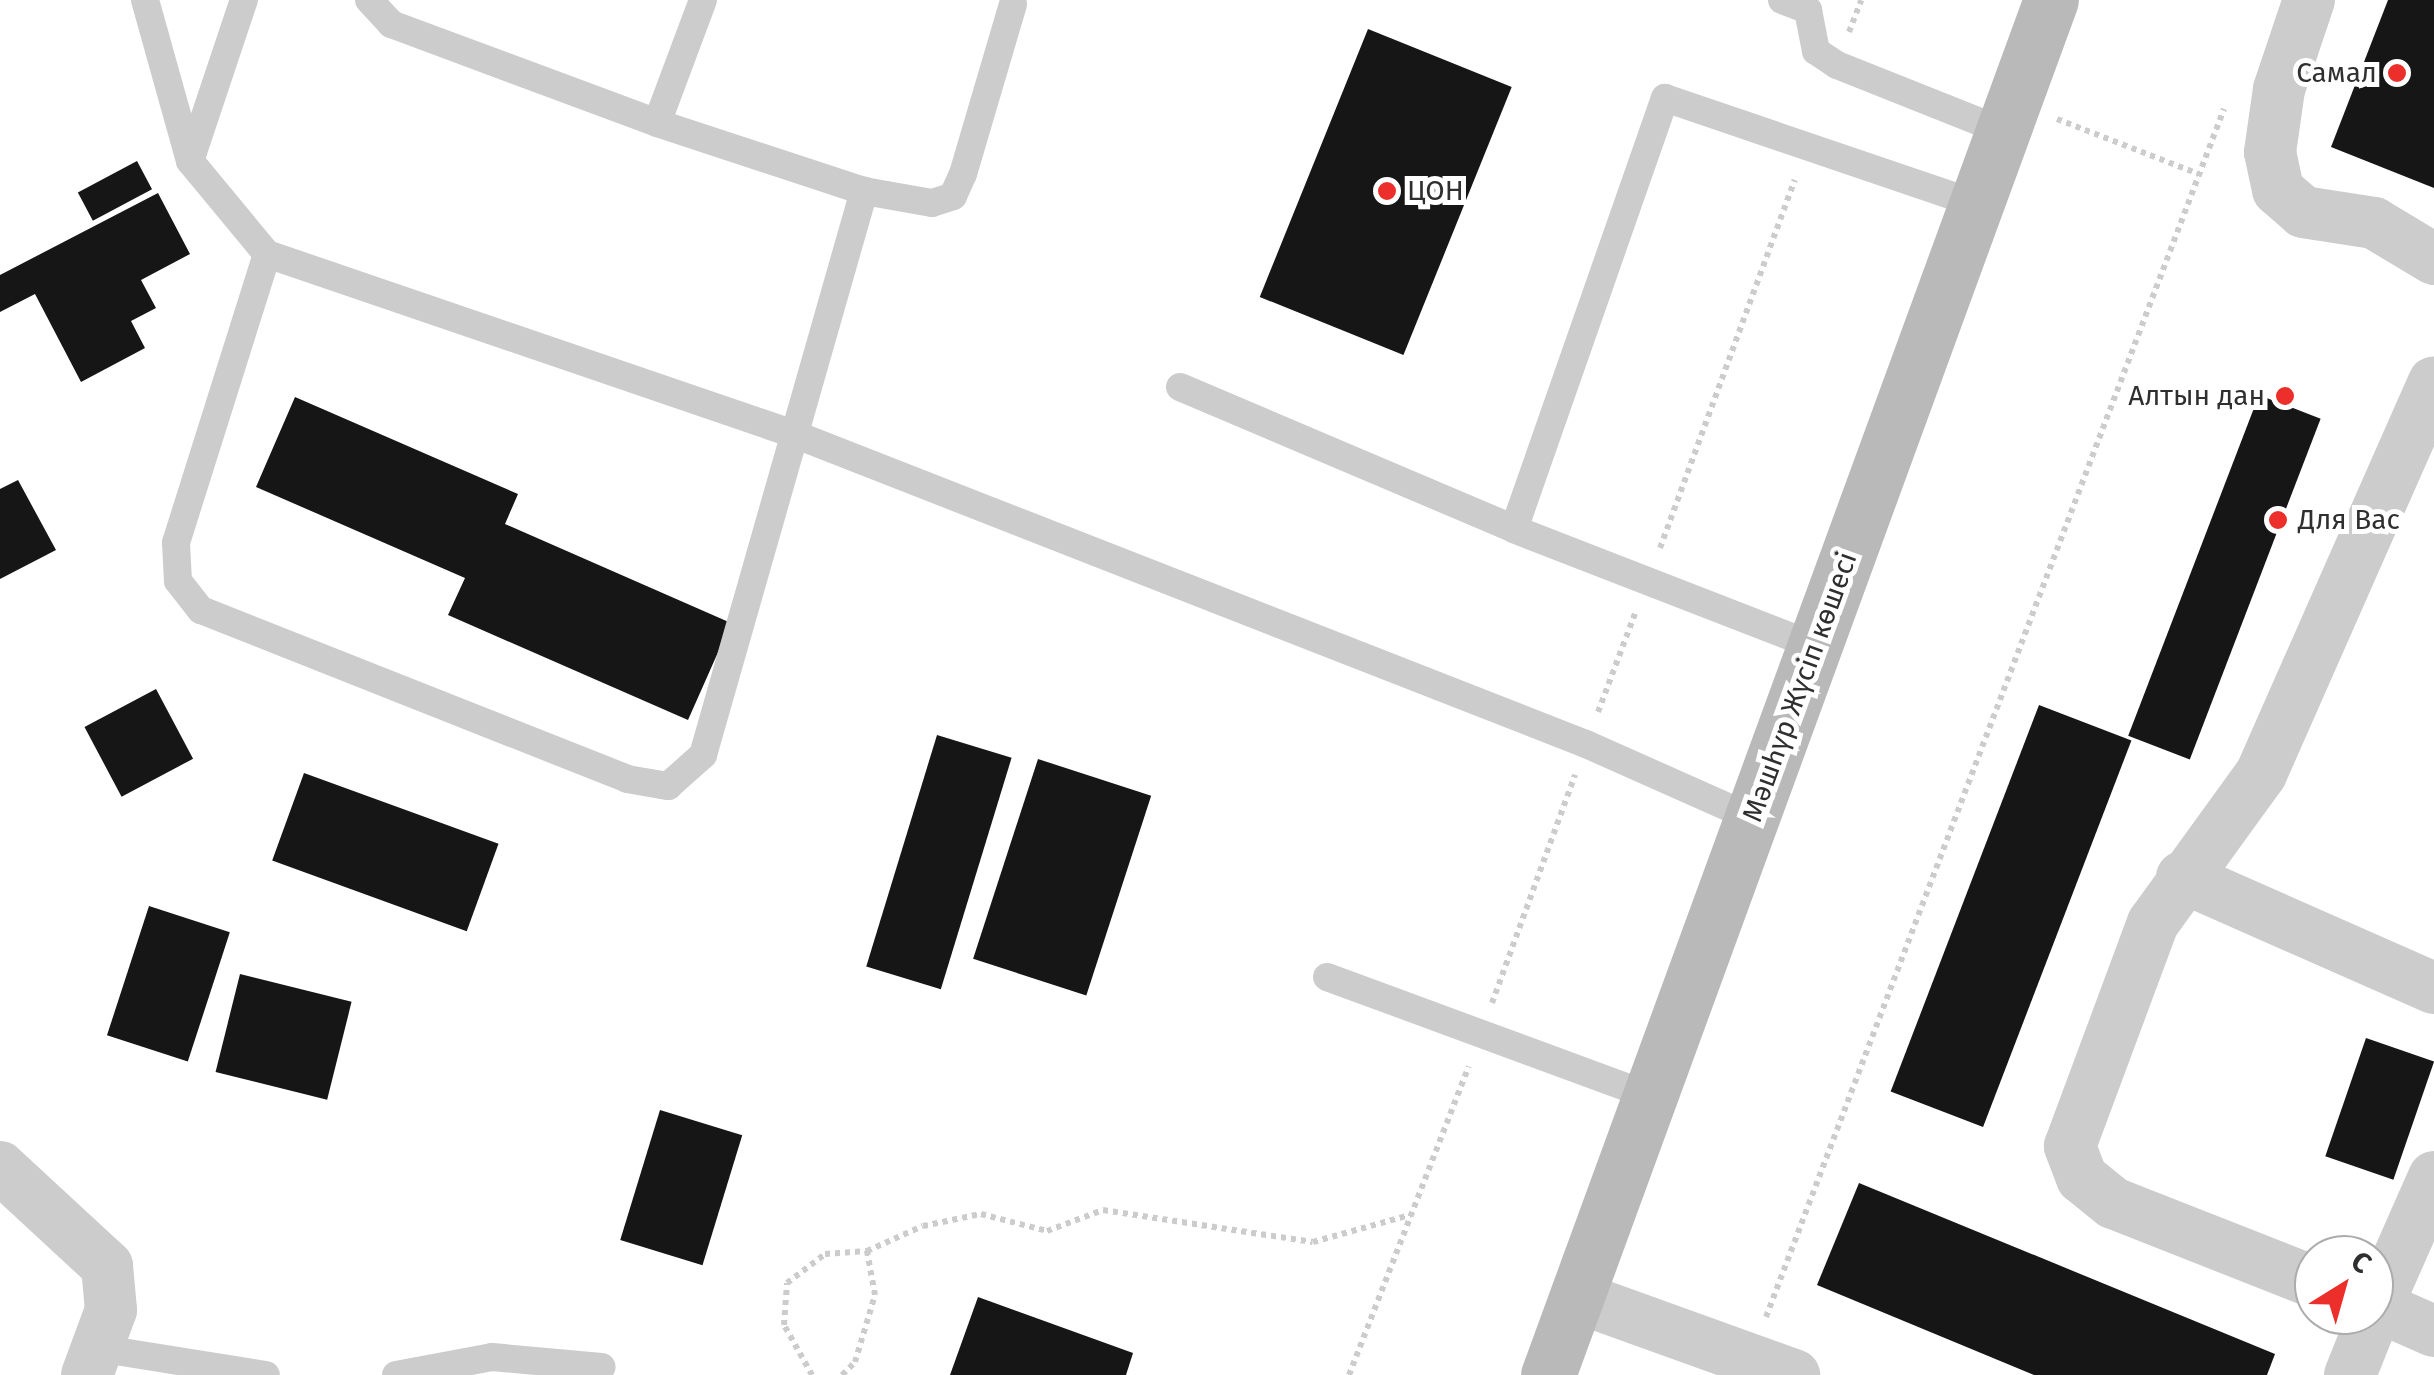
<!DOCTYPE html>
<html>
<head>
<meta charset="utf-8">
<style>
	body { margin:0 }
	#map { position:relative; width:2434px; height:1375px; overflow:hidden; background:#fff; font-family:"Fira Sans",sans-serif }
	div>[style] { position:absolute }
	.building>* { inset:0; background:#161616; transform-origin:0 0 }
	.path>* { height:6px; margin-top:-3px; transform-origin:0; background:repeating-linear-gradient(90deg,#ccc 0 5px,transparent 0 10px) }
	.lane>* { height:28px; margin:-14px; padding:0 14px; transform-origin:14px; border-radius:14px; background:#ccc }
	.street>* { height:52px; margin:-26px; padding:0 26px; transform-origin:26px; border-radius:26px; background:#ccc }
	.secondary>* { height:55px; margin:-27.5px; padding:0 27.5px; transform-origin:27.5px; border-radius:27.5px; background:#b9b9b9 }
	.dots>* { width:28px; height:28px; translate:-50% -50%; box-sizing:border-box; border:5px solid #fff; border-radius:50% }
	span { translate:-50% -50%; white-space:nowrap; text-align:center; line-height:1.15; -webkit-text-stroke:10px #fff; paint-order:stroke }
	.poi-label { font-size:28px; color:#2f2f2f }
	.right { translate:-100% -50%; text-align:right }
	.left { translate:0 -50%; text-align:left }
	.street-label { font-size:28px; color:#2f2f2f }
	.north { position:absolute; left:2294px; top:1235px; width:100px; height:100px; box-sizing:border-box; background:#fff; border:2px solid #acacac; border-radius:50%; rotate:37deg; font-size:28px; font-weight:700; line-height:40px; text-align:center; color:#2f2f2f }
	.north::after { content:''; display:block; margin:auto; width:35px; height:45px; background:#ec2f2a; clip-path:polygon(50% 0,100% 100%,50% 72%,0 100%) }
</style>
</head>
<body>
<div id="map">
	<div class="building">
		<div style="clip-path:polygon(2388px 0,2434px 0,2434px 188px,2331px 147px)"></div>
		<div style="left:1368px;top:29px;width:155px;height:289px;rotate:22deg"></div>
		<div style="left:137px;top:161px;width:32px;height:67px;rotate:62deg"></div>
		<div style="clip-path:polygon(158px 193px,190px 254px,141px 280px,156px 308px,131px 321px,145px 348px,81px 382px,35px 294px,0 312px,0 275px)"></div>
		<div style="left:2259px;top:395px;width:66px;height:365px;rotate:21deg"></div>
		<div style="clip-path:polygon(295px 397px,518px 494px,505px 524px,731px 623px,688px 720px,448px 615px,465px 578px,256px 487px)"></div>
		<div style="clip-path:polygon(18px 480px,56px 550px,0 579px,0 489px)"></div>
		<div style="left:156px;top:689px;width:79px;height:81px;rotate:62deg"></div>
		<div style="left:2039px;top:705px;width:99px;height:414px;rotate:21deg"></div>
		<div style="left:937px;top:735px;width:78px;height:242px;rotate:17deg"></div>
		<div style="left:1038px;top:759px;width:119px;height:210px;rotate:18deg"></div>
		<div style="left:304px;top:773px;width:207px;height:93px;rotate:20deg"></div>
		<div style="left:149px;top:906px;width:85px;height:136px;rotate:18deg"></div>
		<div style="left:240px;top:974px;width:115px;height:101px;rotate:14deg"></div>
		<div style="left:2366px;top:1038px;width:72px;height:125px;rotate:19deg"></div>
		<div style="left:660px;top:1110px;width:86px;height:136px;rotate:17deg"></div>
		<div style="clip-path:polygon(1859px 1183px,2275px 1354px,2267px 1375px,2034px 1375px,1817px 1285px)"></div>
		<div style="clip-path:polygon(978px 1297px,1133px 1353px,1126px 1375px,950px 1375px)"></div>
	</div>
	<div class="path">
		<div style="left:1849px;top:32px;width:34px;rotate:-69deg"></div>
		<div style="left:2057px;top:119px;width:152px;rotate:21.2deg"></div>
		<div style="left:1660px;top:548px;width:392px;rotate:-69.9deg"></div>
		<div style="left:1598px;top:712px;width:108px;rotate:-69.4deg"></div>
		<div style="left:1492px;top:1003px;width:243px;rotate:-70deg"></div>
		<div style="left:1766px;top:1317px;width:1292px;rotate:-69.24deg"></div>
		<div style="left:812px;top:1375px;width:57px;rotate:-119.2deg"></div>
		<div style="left:784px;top:1325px;width:42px;rotate:-85.9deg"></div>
		<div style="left:787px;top:1283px;width:48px;rotate:-37.3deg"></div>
		<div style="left:825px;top:1254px;width:42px;rotate:-4.1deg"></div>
		<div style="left:842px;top:1375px;width:18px;rotate:-45deg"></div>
		<div style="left:855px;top:1362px;width:70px;rotate:-73.4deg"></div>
		<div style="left:875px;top:1295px;width:45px;rotate:-100.3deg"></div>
		<div style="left:867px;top:1251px;width:61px;rotate:-24.1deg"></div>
		<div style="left:923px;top:1226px;width:59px;rotate:-11.7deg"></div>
		<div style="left:981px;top:1214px;width:68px;rotate:14.4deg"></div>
		<div style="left:1047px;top:1231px;width:60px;rotate:-20.6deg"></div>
		<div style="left:1103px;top:1210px;width:212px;rotate:8.7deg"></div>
		<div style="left:1313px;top:1242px;width:101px;rotate:-15.6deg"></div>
		<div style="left:1349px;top:1375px;width:331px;rotate:-68.8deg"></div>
	</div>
	<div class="lane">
		<div style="left:145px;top:0;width:167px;rotate:74.4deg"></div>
		<div style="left:190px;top:161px;width:121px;rotate:50.4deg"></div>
		<div style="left:267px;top:254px;width:557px;rotate:18.86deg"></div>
		<div style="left:794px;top:434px;width:851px;rotate:21.38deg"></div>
		<div style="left:1586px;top:744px;width:182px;rotate:24deg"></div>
		<div style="left:369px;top:0;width:33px;rotate:47deg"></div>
		<div style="left:391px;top:24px;width:284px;rotate:20.4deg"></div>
		<div style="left:657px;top:123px;width:131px;rotate:-69.5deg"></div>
		<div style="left:1782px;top:0;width:28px;rotate:21deg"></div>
		<div style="left:1808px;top:10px;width:42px;rotate:79deg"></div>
		<div style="left:1816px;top:51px;width:25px;rotate:34deg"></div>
		<div style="left:1837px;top:65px;width:179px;rotate:21.7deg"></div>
		<div style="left:657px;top:123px;width:218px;rotate:18.2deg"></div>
		<div style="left:864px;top:191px;width:69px;rotate:10deg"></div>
		<div style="left:932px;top:203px;width:22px;rotate:-18deg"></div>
		<div style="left:953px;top:196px;width:24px;rotate:-66deg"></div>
		<div style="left:963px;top:174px;width:177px;rotate:-73.6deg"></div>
		<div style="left:190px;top:161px;width:170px;rotate:-71.5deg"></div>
		<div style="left:267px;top:254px;width:303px;rotate:107.5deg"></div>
		<div style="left:176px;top:543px;width:38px;rotate:87deg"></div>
		<div style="left:178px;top:581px;width:37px;rotate:52deg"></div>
		<div style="left:201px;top:610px;width:458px;rotate:21.6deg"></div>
		<div style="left:627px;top:779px;width:42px;rotate:9.7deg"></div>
		<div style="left:668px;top:786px;width:47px;rotate:-41.5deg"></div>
		<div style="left:703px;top:755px;width:587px;rotate:-74.07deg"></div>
		<div style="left:1180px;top:387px;width:363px;rotate:23deg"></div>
		<div style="left:1815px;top:646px;width:323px;rotate:-158.8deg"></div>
		<div style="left:1514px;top:529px;width:457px;rotate:-70.7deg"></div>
		<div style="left:1665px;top:98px;width:330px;rotate:18.8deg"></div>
		<div style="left:1327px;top:977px;width:344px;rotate:20.2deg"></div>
		<div style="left:97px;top:1348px;width:171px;rotate:9.1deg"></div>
		<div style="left:396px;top:1375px;width:98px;rotate:-10.6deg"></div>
		<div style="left:492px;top:1357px;width:110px;rotate:5.2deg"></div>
	</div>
	<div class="street">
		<div style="left:2309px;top:0;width:94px;rotate:108.6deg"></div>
		<div style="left:2279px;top:89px;width:64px;rotate:98.1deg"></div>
		<div style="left:2270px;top:152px;width:39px;rotate:78deg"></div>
		<div style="left:2278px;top:190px;width:33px;rotate:41deg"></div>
		<div style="left:2303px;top:212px;width:72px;rotate:8.8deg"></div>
		<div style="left:2374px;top:223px;width:70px;rotate:31deg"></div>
		<div style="left:2182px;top:877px;width:275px;rotate:23.8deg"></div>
		<div style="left:0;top:1167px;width:146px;rotate:42.8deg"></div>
		<div style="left:107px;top:1266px;width:44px;rotate:84.8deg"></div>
		<div style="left:111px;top:1310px;width:69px;rotate:110.3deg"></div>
		<div style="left:2434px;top:1177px;width:141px;rotate:113.8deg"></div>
		<div style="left:2377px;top:1306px;width:62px;rotate:23.7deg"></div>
		<div style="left:2314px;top:1282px;width:216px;rotate:-158.5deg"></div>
		<div style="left:2113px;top:1203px;width:40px;rotate:-141deg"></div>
		<div style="left:2082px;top:1178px;width:34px;rotate:-111deg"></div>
		<div style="left:2070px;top:1146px;width:238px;rotate:-69.6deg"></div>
		<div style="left:2153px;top:923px;width:184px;rotate:-54.1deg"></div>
		<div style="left:2261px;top:774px;width:428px;rotate:-66.2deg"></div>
		<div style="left:1577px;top:1297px;width:231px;rotate:19.8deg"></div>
		<div style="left:2350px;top:1375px;width:65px;rotate:-68.2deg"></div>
	</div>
	<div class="secondary">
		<div style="left:1548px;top:1375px;width:1464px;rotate:-69.91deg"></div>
	</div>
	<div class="dots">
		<div style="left:2397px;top:73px;background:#ec2f2a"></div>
		<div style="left:1387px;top:191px;background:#ec2f2a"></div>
		<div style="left:2285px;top:396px;background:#ec2f2a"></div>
		<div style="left:2278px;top:520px;background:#ec2f2a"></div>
	</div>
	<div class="poi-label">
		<span class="right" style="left:2377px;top:73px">Самал</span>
		<span class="left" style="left:1407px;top:191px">ЦОН</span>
		<span class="right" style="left:2265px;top:396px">Алтын дан</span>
		<span class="left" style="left:2298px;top:520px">Для Вас</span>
	</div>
	<div class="street-label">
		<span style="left:1800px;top:687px;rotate:-70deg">Мәшһүр Жүсіп көшесі</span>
	</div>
	<div class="north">С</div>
</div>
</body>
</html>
